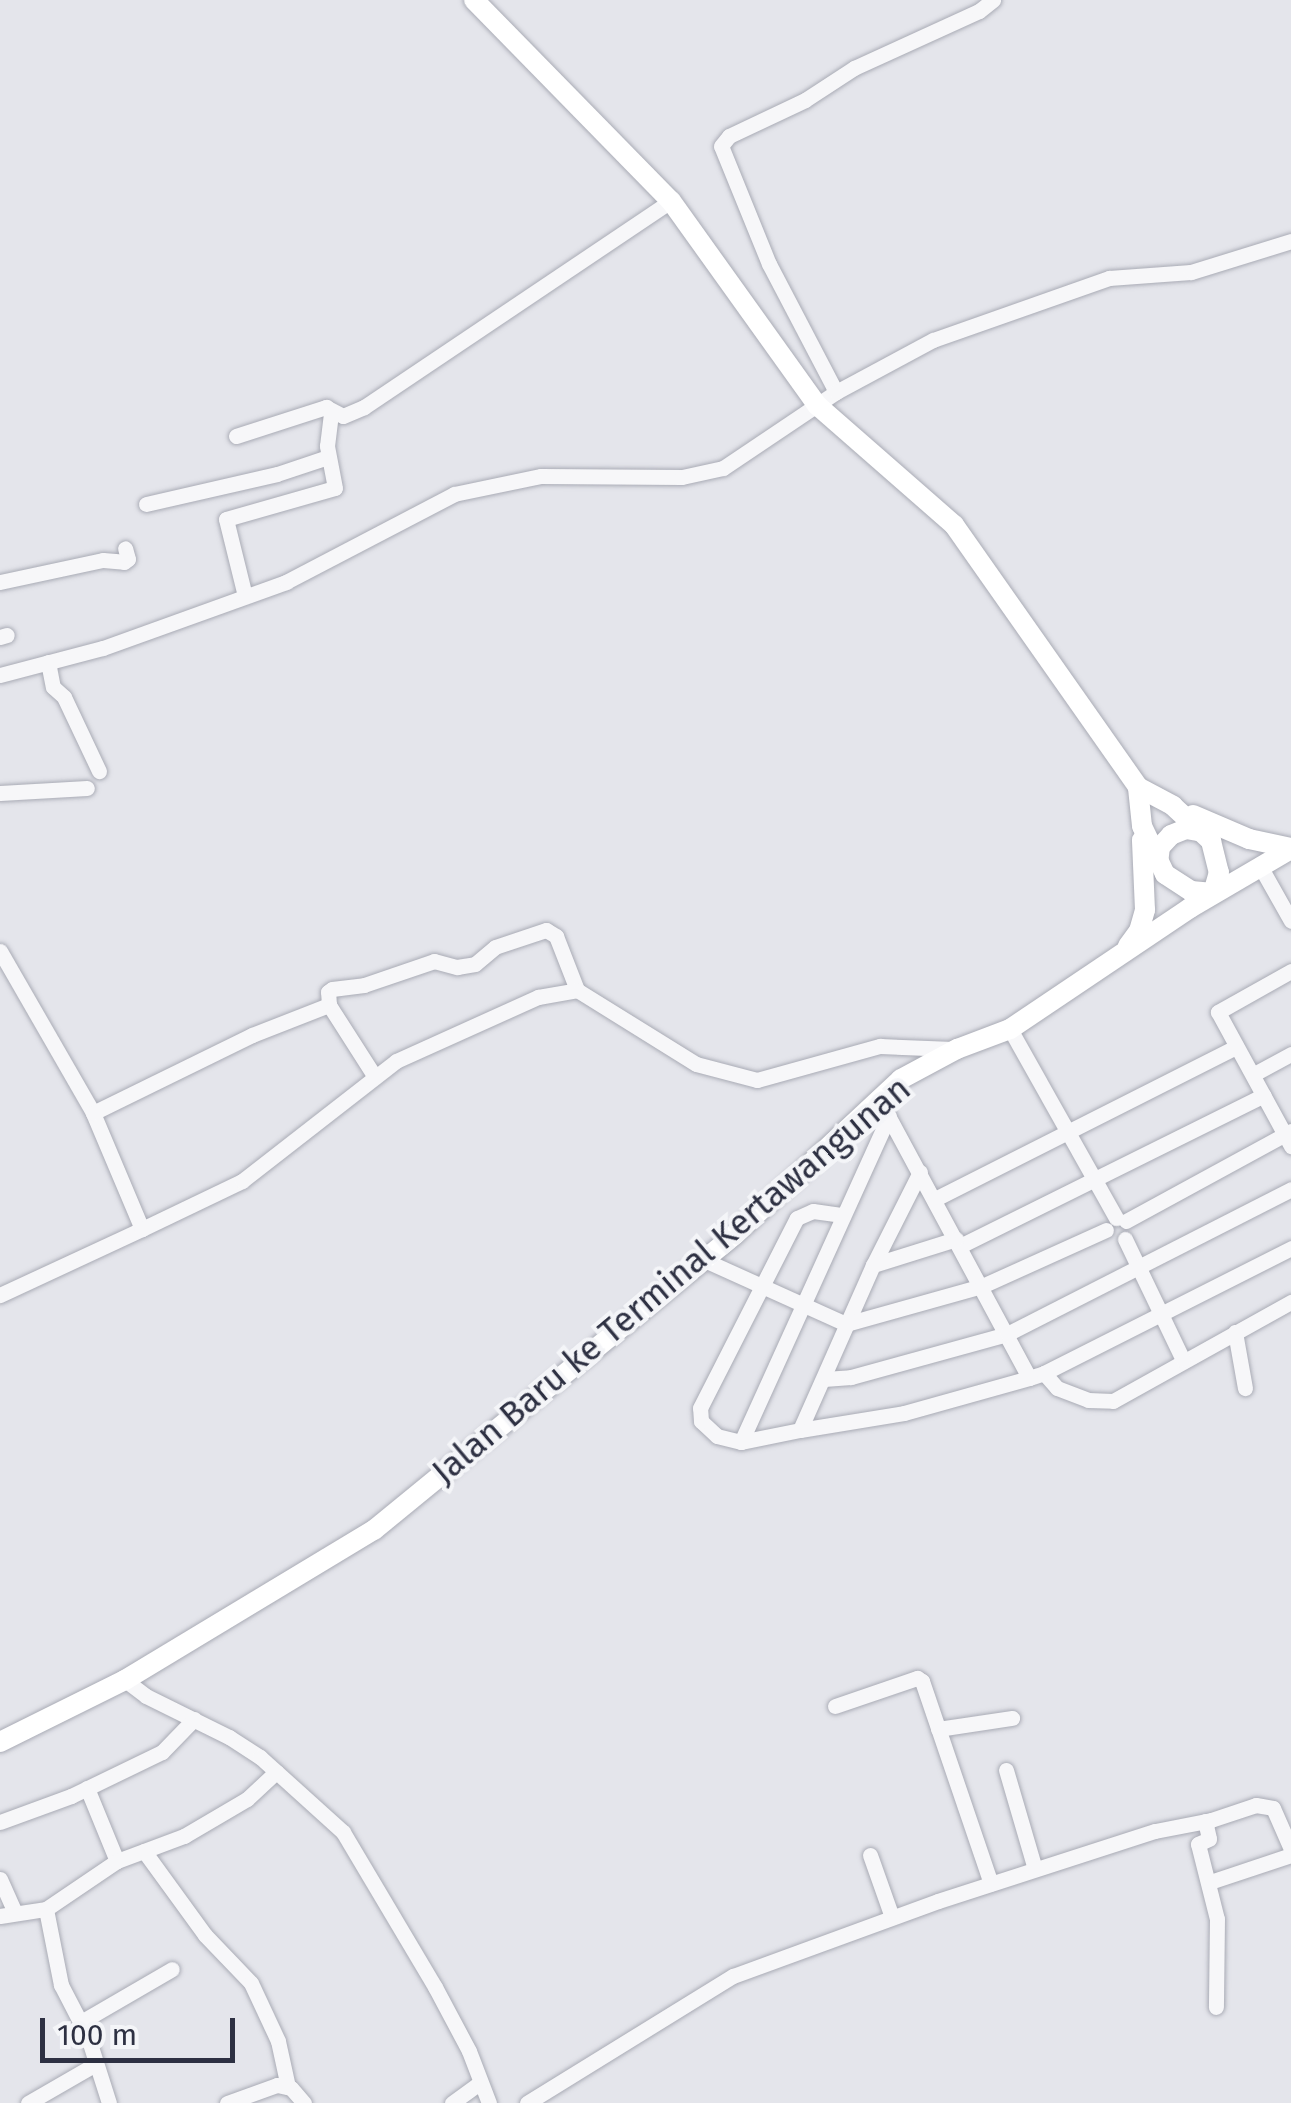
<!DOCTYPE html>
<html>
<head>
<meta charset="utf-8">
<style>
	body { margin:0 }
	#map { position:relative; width:1291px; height:2103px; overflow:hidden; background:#e4e5eb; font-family:"Fira Sans",sans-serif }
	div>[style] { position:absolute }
	.roads { filter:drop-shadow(0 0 2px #a9abb5) drop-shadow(0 0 2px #a9abb5) }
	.street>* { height:15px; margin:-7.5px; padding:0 7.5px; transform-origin:7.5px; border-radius:7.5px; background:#f7f7f9 }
	.secondary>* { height:20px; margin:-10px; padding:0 10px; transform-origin:10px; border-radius:10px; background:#fff }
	span { translate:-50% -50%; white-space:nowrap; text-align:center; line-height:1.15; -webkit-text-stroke:8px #f4f5f8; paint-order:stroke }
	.street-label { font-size:35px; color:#2d3042 }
	.scale { position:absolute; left:40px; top:2018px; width:195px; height:45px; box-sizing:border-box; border:5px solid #2d3042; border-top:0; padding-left:12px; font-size:30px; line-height:35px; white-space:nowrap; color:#2d3042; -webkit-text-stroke:8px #f4f5f8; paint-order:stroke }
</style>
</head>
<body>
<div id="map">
	<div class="roads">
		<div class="street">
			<div style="left:836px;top:392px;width:144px;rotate:-117.6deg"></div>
			<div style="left:769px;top:264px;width:127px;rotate:-112.1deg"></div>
			<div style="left:721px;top:146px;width:13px;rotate:-51deg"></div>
			<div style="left:729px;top:136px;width:84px;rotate:-25.3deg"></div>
			<div style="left:805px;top:100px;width:59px;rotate:-33.1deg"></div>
			<div style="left:854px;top:68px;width:137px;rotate:-24.5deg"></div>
			<div style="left:979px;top:11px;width:18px;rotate:-38deg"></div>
			<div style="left:236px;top:436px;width:95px;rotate:-17.9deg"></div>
			<div style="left:326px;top:407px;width:19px;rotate:28deg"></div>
			<div style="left:343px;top:416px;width:23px;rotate:-23deg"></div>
			<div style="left:364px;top:407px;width:370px;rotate:-33.9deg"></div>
			<div style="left:146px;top:504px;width:134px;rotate:-12.9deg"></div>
			<div style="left:277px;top:474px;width:54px;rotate:-18.4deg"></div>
			<div style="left:0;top:582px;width:105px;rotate:-12.1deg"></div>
			<div style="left:103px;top:560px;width:21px;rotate:5deg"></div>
			<div style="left:124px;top:562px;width:5px;rotate:-37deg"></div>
			<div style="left:128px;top:559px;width:11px;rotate:-105deg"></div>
			<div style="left:245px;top:596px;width:79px;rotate:-103.9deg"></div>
			<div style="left:226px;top:519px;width:113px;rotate:-15.9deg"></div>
			<div style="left:335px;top:488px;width:43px;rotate:-100.8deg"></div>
			<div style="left:327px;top:446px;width:33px;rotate:-83deg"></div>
			<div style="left:0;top:637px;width:7px;rotate:-16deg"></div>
			<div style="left:48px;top:662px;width:25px;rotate:79deg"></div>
			<div style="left:53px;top:687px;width:15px;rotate:42deg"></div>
			<div style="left:64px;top:697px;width:82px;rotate:64.7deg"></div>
			<div style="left:0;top:675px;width:106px;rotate:-14.7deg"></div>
			<div style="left:103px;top:648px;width:195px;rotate:-19.8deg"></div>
			<div style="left:286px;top:582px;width:190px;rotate:-27.6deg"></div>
			<div style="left:454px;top:494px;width:89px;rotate:-11.7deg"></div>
			<div style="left:541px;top:476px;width:141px;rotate:0.4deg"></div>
			<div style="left:682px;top:477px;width:42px;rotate:-12.4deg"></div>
			<div style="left:723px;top:468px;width:136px;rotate:-33.9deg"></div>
			<div style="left:836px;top:392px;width:110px;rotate:-28.2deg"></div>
			<div style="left:933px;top:340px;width:187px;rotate:-19.4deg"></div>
			<div style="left:1109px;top:278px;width:82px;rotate:-4.2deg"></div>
			<div style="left:1191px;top:272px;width:105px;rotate:-17.2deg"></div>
			<div style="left:0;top:793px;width:87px;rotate:-3.3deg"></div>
			<div style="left:1260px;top:866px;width:63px;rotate:60.6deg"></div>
			<div style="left:0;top:951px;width:187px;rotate:60.1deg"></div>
			<div style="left:93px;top:1113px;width:126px;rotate:67.1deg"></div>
			<div style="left:142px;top:1229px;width:157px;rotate:155.1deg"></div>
			<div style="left:1291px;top:971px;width:84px;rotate:150.7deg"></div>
			<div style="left:1218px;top:1012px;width:153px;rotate:61.4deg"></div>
			<div style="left:329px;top:1005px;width:13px;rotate:-94deg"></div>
			<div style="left:328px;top:992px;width:5px;rotate:-37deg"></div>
			<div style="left:332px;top:989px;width:32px;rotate:-7deg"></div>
			<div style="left:364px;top:985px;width:74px;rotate:-18.9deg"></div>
			<div style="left:434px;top:961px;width:24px;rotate:15deg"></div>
			<div style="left:457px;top:967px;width:18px;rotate:-9deg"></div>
			<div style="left:475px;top:964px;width:26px;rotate:-40deg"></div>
			<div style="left:495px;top:947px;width:54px;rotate:-18.4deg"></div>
			<div style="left:546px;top:930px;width:12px;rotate:31deg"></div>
			<div style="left:556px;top:936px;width:58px;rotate:68.7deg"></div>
			<div style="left:1010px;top:1029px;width:217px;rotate:60.7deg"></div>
			<div style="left:1254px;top:1074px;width:42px;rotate:-28.4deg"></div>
			<div style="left:878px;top:1097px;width:319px;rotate:61.7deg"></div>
			<div style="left:1029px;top:1378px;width:16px;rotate:-18deg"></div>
			<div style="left:1044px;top:1373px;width:20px;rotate:49deg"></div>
			<div style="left:1057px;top:1388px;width:33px;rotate:21deg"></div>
			<div style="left:1088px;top:1400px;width:25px;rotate:2deg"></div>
			<div style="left:1113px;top:1401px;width:204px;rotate:-29.1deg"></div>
			<div style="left:93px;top:1113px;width:177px;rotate:-26.1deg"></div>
			<div style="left:252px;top:1035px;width:83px;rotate:-21.3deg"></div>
			<div style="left:329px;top:1005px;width:85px;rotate:57.4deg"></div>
			<div style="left:920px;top:1172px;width:104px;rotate:116.8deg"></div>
			<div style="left:873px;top:1265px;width:180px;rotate:113.9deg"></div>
			<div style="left:800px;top:1430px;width:105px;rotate:-9.3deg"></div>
			<div style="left:904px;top:1413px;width:130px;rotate:-15.6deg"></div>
			<div style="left:935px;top:1199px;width:337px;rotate:-26.8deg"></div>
			<div style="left:1126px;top:1221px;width:188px;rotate:-28.6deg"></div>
			<div style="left:142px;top:1229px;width:111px;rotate:-25.6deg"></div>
			<div style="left:242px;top:1181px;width:195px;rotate:-37.9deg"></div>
			<div style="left:396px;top:1061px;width:156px;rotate:-24.3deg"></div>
			<div style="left:538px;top:997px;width:40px;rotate:-10deg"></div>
			<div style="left:577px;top:990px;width:140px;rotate:31.9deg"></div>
			<div style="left:696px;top:1064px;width:63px;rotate:14.7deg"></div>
			<div style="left:757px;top:1080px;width:128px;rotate:-15.5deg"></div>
			<div style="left:880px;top:1046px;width:73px;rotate:2.4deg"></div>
			<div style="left:1125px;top:1239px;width:134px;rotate:64.4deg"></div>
			<div style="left:960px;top:1246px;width:339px;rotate:-26.4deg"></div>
			<div style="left:702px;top:1259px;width:158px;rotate:24.3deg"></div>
			<div style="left:846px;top:1324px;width:141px;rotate:-15.6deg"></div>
			<div style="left:982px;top:1286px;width:136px;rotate:-24.3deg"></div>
			<div style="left:873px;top:1265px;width:87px;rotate:-17.4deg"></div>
			<div style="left:1235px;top:1332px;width:57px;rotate:79.9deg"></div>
			<div style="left:1044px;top:1373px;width:277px;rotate:-26.8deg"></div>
			<div style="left:824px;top:1379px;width:27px;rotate:-4deg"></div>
			<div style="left:851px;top:1377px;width:162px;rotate:-15.4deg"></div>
			<div style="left:1007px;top:1334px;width:319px;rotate:-27deg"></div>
			<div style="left:800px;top:1430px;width:60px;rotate:168.5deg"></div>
			<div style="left:741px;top:1442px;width:25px;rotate:-166deg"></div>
			<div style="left:717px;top:1436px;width:22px;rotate:-137deg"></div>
			<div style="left:701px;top:1421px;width:13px;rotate:-94deg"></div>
			<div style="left:700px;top:1408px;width:213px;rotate:-63deg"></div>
			<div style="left:797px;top:1218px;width:17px;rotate:-24deg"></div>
			<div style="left:813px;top:1211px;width:30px;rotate:8deg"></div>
			<div style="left:741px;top:1442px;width:358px;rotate:-65.6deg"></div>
			<div style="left:125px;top:1680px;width:26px;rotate:37deg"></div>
			<div style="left:146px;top:1696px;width:93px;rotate:26.3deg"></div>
			<div style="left:229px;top:1737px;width:37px;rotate:33deg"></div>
			<div style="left:260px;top:1757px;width:112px;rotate:42.1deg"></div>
			<div style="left:343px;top:1832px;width:180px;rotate:59.3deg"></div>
			<div style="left:435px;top:1987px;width:72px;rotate:62deg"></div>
			<div style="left:469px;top:2051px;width:56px;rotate:69deg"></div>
			<div style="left:835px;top:1706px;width:87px;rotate:-18.9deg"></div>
			<div style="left:917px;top:1678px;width:6px;rotate:31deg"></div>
			<div style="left:922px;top:1681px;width:214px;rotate:71.2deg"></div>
			<div style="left:938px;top:1729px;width:75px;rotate:-8.5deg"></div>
			<div style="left:1006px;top:1770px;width:103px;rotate:73.7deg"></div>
			<div style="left:87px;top:1788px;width:79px;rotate:67.7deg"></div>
			<div style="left:1205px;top:1821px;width:18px;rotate:77deg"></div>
			<div style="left:1209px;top:1839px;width:12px;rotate:156deg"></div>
			<div style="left:1198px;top:1844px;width:77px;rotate:75.8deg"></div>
			<div style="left:1217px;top:1919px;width:88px;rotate:90.7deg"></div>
			<div style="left:0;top:1822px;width:76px;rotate:-20.1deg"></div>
			<div style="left:71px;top:1796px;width:101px;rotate:-25.8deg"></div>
			<div style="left:162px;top:1752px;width:46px;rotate:-45.9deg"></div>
			<div style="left:144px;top:1851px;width:104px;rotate:54deg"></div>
			<div style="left:205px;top:1935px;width:66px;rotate:46.2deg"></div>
			<div style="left:251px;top:1983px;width:64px;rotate:65deg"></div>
			<div style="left:278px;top:2041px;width:47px;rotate:77.7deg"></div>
			<div style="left:870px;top:1855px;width:66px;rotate:70.5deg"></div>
			<div style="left:0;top:1879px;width:37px;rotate:66deg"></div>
			<div style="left:1210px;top:1882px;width:85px;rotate:-18.4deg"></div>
			<div style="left:0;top:1916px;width:47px;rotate:-8.7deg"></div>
			<div style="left:81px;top:2022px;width:105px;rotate:-30.2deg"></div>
			<div style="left:28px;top:2103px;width:76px;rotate:-29.9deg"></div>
			<div style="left:109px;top:2103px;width:69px;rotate:-107.7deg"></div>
			<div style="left:88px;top:2037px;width:59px;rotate:-117.4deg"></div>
			<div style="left:61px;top:1985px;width:77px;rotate:-101.2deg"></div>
			<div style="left:46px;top:1909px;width:86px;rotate:-34.1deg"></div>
			<div style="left:117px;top:1861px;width:72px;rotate:-20.5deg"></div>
			<div style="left:184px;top:1836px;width:73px;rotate:-30.4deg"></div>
			<div style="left:247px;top:1799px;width:40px;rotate:-43deg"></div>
			<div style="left:227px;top:2103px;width:53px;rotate:-19.8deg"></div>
			<div style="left:277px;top:2085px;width:14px;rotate:12deg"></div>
			<div style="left:291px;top:2088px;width:20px;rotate:49deg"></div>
			<div style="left:452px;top:2103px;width:34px;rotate:-36deg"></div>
			<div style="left:527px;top:2103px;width:242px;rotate:-31.7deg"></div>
			<div style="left:733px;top:1976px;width:218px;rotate:-20.1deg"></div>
			<div style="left:938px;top:1901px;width:228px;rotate:-17.9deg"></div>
			<div style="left:1155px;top:1831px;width:57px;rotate:-11.1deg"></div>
			<div style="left:1211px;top:1820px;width:47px;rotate:-18.4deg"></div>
			<div style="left:1256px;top:1805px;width:17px;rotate:10deg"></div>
			<div style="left:1273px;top:1808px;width:45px;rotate:66.3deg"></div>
		</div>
		<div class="secondary">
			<div style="left:474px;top:0;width:281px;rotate:45.6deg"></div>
			<div style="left:671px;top:201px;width:251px;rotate:54.4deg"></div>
			<div style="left:817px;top:405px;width:182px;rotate:41.2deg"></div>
			<div style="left:954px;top:525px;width:320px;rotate:54.9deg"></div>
			<div style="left:1138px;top:787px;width:40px;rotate:28deg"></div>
			<div style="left:1173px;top:806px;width:52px;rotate:42.6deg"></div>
			<div style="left:1211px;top:841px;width:32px;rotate:76deg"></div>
			<div style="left:1219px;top:872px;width:22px;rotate:106deg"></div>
			<div style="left:1213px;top:893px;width:22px;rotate:-175deg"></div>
			<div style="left:1191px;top:891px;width:31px;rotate:-147deg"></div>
			<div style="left:1165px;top:874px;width:53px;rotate:-115.6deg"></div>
			<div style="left:1142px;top:826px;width:39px;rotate:-96deg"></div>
			<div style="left:1193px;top:815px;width:61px;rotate:23.2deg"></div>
			<div style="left:1249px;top:839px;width:43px;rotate:12.1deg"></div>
			<div style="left:1158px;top:863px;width:16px;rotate:-83deg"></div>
			<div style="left:1160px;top:847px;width:16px;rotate:-47deg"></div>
			<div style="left:1171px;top:835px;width:16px;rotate:-22deg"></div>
			<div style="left:1186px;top:829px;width:17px;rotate:10deg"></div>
			<div style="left:1128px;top:946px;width:19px;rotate:-54deg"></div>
			<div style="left:1139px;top:931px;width:22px;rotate:-74deg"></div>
			<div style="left:1145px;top:910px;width:70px;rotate:-92.5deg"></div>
			<div style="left:0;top:1742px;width:140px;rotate:-26.4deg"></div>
			<div style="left:125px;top:1680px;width:291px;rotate:-31.1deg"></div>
			<div style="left:374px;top:1530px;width:467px;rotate:-39.3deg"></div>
			<div style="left:735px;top:1234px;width:227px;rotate:-43deg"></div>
			<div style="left:901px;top:1079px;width:64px;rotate:-28.2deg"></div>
			<div style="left:957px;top:1049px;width:57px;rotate:-20.7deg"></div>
			<div style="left:1010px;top:1029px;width:217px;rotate:-33.9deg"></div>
			<div style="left:1190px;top:908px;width:117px;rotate:-30.3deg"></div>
		</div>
	</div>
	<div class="street-label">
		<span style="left:671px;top:1280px;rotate:-40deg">Jalan Baru ke Terminal Kertawangunan</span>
	</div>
	<div class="scale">100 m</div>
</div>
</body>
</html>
